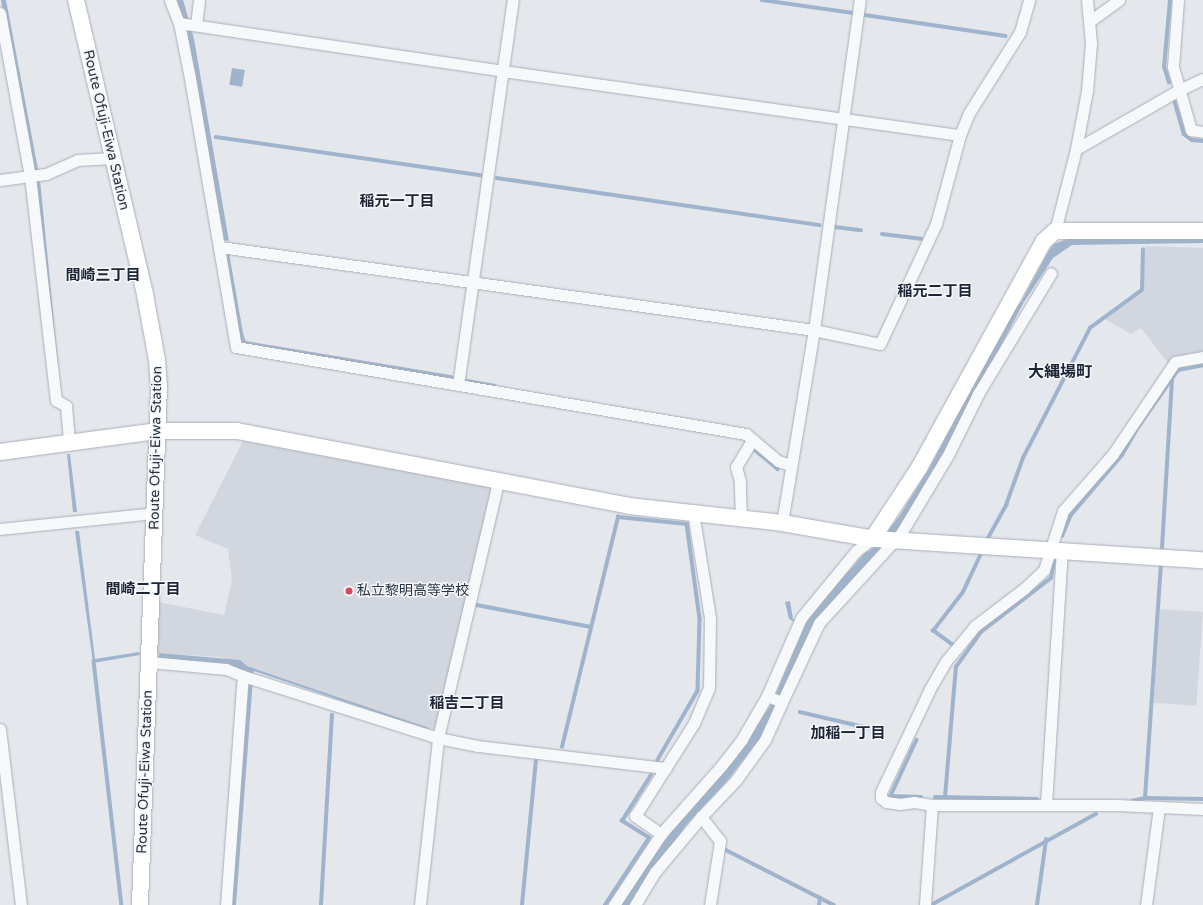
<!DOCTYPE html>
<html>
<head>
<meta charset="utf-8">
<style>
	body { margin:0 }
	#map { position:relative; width:1203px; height:905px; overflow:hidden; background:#e4e7ec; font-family:"Varela Round","Noto Sans JP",sans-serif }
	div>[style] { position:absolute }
	.built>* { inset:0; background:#d2d6de; transform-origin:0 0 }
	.water>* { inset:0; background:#9fb4cc; transform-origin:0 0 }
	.stream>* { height:3.5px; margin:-1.75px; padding:0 1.75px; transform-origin:1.75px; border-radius:1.75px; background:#9fb4cc }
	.roads { filter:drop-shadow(0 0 1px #a9aeb7) drop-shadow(0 0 1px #a9aeb7) }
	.street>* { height:11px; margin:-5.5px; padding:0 5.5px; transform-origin:5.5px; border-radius:5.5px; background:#f7f8fa }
	.secondary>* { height:16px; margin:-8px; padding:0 8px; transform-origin:8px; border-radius:8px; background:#fff }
	.dots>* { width:11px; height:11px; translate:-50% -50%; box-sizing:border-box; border:2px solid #f4f6f9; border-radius:50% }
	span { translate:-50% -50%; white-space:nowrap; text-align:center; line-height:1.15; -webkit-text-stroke:3px #f4f6f9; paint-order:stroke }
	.street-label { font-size:14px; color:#2b3445 }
	.poi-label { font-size:14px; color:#2b3445 }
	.left { translate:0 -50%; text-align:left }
	.neighbourhood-label { font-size:15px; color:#1d2536; font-weight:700 }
	.quarter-label { font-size:16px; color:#1d2536; font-weight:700 }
</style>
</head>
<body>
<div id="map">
	<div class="built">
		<div style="clip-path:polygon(1145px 246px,1203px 248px,1203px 351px,1172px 357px,1168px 363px,1141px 328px,1131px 334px,1105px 319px,1143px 291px)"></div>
		<div style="clip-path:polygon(243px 441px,490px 487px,493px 491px,435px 728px,432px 729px,220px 657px,156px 653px,158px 602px,224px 615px,232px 580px,228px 549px,195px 535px)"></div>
		<div style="left:1160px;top:609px;width:43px;height:94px;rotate:4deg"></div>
	</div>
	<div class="water">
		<div style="clip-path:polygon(1px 0,6px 0,40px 180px,61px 394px,58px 394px)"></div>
		<div style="clip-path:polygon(177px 0,183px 0,184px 3px,194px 39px,229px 241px,224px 240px,188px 40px)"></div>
		<div style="left:232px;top:68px;width:13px;height:17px;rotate:9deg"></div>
		<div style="clip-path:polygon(1070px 238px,1203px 238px,1203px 243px,1072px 245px,1053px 258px,1024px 302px,936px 468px,905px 521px,817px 619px,760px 738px,727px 781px,687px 824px,629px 905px,620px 905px,673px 829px,735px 759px,772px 703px,804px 627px,789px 619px,785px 602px,790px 601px,793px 619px,805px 624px,822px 601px,864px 554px,876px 546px,900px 515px,930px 467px,1011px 313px,1021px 302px,1048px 252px,1054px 244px)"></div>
		<div style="clip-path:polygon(67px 454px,70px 454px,77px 512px,73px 512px)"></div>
		<div style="clip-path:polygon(75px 531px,79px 531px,95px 659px,139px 652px,140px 655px,93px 663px)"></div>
		<div style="clip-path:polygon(159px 653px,240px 660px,247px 666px,429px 728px,428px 730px,254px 671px,253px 674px,230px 666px,159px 658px)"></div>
	</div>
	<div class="stream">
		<div style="left:762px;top:0;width:92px;rotate:8.1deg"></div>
		<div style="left:865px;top:15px;width:142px;rotate:8.5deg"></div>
		<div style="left:1169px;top:83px;width:17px;rotate:-107deg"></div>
		<div style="left:1164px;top:67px;width:67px;rotate:-84.9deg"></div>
		<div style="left:1175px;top:102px;width:33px;rotate:74deg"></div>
		<div style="left:1184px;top:134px;width:10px;rotate:37deg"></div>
		<div style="left:1192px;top:140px;width:11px;rotate:5deg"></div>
		<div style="left:216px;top:137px;width:267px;rotate:8.2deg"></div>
		<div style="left:497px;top:178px;width:326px;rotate:8.3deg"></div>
		<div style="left:835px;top:227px;width:26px;rotate:7deg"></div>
		<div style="left:882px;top:234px;width:39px;rotate:7deg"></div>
		<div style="left:228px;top:256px;width:81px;rotate:80.1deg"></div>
		<div style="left:242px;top:336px;width:8px;rotate:67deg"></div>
		<div style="left:245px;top:343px;width:209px;rotate:9.4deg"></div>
		<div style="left:467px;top:381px;width:28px;rotate:10deg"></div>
		<div style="left:754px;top:449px;width:31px;rotate:40deg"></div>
		<div style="left:1062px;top:536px;width:23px;rotate:-67deg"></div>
		<div style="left:1071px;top:515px;width:79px;rotate:-49.6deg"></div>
		<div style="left:1122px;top:455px;width:34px;rotate:-60deg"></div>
		<div style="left:1139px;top:426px;width:68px;rotate:-55.1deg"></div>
		<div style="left:1178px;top:370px;width:25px;rotate:-11deg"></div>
		<div style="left:988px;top:538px;width:38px;rotate:-61deg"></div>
		<div style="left:1006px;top:505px;width:50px;rotate:-70.1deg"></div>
		<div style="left:1023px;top:458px;width:146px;rotate:-62.7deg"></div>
		<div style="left:1090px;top:328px;width:64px;rotate:-36.2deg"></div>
		<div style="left:1142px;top:290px;width:40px;rotate:-88.6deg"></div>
		<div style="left:1162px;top:548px;width:169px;rotate:-86.6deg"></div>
		<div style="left:477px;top:605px;width:116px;rotate:10.9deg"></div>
		<div style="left:954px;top:646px;width:26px;rotate:-144deg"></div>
		<div style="left:933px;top:631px;width:49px;rotate:-52.4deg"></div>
		<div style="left:963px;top:592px;width:42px;rotate:-64.7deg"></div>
		<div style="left:94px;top:661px;width:246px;rotate:83.5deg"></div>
		<div style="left:800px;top:712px;width:71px;rotate:13.1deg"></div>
		<div style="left:917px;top:740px;width:62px;rotate:114.9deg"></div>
		<div style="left:891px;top:796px;width:30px;rotate:2deg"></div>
		<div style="left:562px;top:747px;width:237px;rotate:-76.3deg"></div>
		<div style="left:618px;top:517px;width:69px;rotate:5.8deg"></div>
		<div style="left:687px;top:524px;width:96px;rotate:82.2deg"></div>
		<div style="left:700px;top:619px;width:72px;rotate:91.6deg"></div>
		<div style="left:698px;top:691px;width:80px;rotate:120.1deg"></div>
		<div style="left:935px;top:797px;width:102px;rotate:1.1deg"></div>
		<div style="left:945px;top:797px;width:130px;rotate:-85.2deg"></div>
		<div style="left:956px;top:667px;width:43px;rotate:-54.5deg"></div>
		<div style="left:981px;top:632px;width:88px;rotate:-37.6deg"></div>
		<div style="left:1051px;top:578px;width:17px;rotate:-80deg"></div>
		<div style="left:1145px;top:798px;width:234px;rotate:-86.1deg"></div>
		<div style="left:1132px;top:801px;width:13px;rotate:-13deg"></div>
		<div style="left:1145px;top:798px;width:58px;rotate:1deg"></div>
		<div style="left:726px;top:850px;width:121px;rotate:27deg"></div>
		<div style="left:933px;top:904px;width:186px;rotate:-28.9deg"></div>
		<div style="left:234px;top:905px;width:226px;rotate:-85.7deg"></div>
		<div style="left:321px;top:905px;width:190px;rotate:-86.7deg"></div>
		<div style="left:522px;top:905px;width:146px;rotate:-84.5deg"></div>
		<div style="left:605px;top:905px;width:80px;rotate:-56.7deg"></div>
		<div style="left:649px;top:838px;width:32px;rotate:-148deg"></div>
		<div style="left:622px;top:821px;width:54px;rotate:-57.8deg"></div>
		<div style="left:819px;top:905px;width:7px;rotate:-82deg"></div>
		<div style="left:1037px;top:905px;width:66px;rotate:-82.1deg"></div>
	</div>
	<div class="roads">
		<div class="street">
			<div style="left:170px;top:0;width:25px;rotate:69deg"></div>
			<div style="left:179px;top:23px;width:56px;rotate:78.7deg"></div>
			<div style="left:190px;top:78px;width:273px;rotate:80.3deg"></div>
			<div style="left:236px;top:347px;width:517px;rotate:9.68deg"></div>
			<div style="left:746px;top:434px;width:42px;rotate:40.2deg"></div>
			<div style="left:778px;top:461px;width:13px;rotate:18deg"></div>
			<div style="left:1178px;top:0;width:67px;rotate:94.3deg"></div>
			<div style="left:1173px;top:67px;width:66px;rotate:74.1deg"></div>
			<div style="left:1191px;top:130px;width:12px;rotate:9deg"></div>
			<div style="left:0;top:13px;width:166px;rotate:79.6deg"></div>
			<div style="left:30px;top:176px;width:226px;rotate:83.4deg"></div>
			<div style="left:56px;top:400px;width:12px;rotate:31deg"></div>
			<div style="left:66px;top:406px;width:37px;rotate:85deg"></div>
			<div style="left:1090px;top:21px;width:36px;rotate:-36deg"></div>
			<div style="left:179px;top:23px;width:328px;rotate:8.4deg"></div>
			<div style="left:503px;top:71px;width:461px;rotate:8deg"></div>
			<div style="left:196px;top:25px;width:25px;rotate:-83deg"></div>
			<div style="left:1076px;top:149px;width:119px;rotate:-29.8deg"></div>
			<div style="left:1179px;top:90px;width:26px;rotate:-25deg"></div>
			<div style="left:0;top:180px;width:46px;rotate:-7.4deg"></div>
			<div style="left:46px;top:174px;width:34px;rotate:-24deg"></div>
			<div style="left:77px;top:160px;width:36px;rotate:-3deg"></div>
			<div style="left:1055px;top:231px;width:85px;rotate:-75.6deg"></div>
			<div style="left:1076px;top:149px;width:59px;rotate:-79.3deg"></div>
			<div style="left:1087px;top:91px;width:48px;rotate:-85.2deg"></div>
			<div style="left:1091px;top:43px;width:43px;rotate:-95.3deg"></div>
			<div style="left:220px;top:247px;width:600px;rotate:7.95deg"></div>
			<div style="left:814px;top:330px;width:67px;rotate:12deg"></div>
			<div style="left:880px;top:344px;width:132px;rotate:-65deg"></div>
			<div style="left:936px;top:224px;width:92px;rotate:-74.9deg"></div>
			<div style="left:960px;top:135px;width:24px;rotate:-68deg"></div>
			<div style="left:969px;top:113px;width:96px;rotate:-57.8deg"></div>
			<div style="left:1020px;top:32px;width:33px;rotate:-74deg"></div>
			<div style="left:1203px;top:357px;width:28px;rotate:170deg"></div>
			<div style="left:1175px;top:362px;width:111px;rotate:124deg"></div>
			<div style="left:1113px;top:454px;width:76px;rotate:131.3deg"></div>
			<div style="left:1063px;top:511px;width:62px;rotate:107.9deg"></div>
			<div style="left:1044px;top:570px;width:26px;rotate:137deg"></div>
			<div style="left:1025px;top:588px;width:63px;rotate:142.8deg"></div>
			<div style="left:975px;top:626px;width:45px;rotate:129.6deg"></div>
			<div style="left:946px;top:661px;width:34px;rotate:120deg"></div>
			<div style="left:929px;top:691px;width:112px;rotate:115.4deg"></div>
			<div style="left:881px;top:792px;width:6px;rotate:90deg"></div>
			<div style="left:881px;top:798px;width:6px;rotate:39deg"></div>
			<div style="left:886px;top:802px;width:14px;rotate:8deg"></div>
			<div style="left:900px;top:804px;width:14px;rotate:-8deg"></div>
			<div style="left:914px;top:802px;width:18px;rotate:9deg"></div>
			<div style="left:932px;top:805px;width:185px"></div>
			<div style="left:1117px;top:805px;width:86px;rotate:2.7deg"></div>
			<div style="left:458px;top:385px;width:389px;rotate:-81.9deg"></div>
			<div style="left:741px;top:518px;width:37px;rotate:-92deg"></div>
			<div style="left:740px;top:481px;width:15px;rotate:-106deg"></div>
			<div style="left:736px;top:467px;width:31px;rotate:-59deg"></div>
			<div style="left:782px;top:523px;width:196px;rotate:-80.6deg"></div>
			<div style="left:814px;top:330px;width:333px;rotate:-82.1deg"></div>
			<div style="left:0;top:529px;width:156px;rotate:-5.9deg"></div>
			<div style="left:897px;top:540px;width:101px;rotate:-59.1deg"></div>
			<div style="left:949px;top:453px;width:66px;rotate:-63.8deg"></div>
			<div style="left:978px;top:394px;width:141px;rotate:-58.9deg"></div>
			<div style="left:149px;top:662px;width:77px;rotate:5.2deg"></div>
			<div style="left:226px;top:669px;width:18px;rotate:22deg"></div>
			<div style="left:782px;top:702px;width:87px;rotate:-64.9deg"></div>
			<div style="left:819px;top:623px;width:113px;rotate:-47.5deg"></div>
			<div style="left:0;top:729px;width:177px;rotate:83.2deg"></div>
			<div style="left:1046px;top:804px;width:254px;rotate:-86.4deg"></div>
			<div style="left:661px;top:834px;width:32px;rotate:-145deg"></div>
			<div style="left:635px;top:816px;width:110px;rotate:-57.6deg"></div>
			<div style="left:694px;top:723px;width:38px;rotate:-67deg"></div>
			<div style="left:709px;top:688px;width:70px;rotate:-89.2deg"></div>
			<div style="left:710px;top:618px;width:107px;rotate:-99.1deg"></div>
			<div style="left:226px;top:905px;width:230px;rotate:-85.8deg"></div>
			<div style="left:243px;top:676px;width:205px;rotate:17.6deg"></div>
			<div style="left:438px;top:738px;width:41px;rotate:11.3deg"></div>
			<div style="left:478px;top:746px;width:189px;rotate:6.7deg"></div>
			<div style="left:420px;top:905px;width:168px;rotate:-83.8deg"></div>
			<div style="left:438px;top:738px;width:262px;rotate:-76.8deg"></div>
			<div style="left:614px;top:905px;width:85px;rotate:-56.5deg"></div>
			<div style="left:661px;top:834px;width:92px;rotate:-48.5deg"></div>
			<div style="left:722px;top:765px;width:33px;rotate:-52deg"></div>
			<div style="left:742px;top:739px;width:50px;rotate:-59.8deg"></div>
			<div style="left:767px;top:696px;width:85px;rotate:-66.4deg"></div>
			<div style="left:801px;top:618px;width:87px;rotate:-50.6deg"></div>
			<div style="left:856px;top:551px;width:21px;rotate:-37deg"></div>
			<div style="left:635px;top:905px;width:39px;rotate:-59deg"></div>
			<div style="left:655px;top:872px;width:72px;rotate:-50.1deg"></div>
			<div style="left:710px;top:905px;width:65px;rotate:-81.1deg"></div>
			<div style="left:720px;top:841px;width:31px;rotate:-128deg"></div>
			<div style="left:701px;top:817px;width:51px;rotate:-46.6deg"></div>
			<div style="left:736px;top:780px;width:49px;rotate:-54.1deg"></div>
			<div style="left:765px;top:740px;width:42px;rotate:-65.9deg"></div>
			<div style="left:782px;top:702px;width:16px;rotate:-158deg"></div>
			<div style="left:925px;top:905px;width:100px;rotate:-86deg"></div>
			<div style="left:1146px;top:905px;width:98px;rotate:-82.4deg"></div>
		</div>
		<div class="secondary">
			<div style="left:76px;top:0;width:303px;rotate:76.8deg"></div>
			<div style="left:145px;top:295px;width:66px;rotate:79.5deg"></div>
			<div style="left:157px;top:360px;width:26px;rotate:86deg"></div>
			<div style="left:159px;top:386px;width:519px;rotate:92.1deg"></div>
			<div style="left:0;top:452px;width:158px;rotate:-7.6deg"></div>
			<div style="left:157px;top:431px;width:80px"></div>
			<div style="left:237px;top:431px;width:399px;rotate:10.8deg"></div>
			<div style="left:629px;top:506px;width:154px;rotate:6.3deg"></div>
			<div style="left:782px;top:523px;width:94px;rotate:9.8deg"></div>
			<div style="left:875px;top:539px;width:329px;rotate:3.7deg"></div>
			<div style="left:873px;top:538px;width:84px;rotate:-56.7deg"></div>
			<div style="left:919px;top:468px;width:259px;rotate:-61.2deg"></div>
			<div style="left:1044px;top:241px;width:15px;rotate:-42deg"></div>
			<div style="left:1055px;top:231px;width:148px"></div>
		</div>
	</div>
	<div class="dots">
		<div style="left:349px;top:591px;background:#d1495b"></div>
	</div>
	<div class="street-label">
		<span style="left:106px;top:130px;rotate:77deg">Route Ofuji-Eiwa Station</span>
		<span style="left:156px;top:448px;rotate:-89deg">Route Ofuji-Eiwa Station</span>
		<span style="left:145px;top:772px;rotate:-88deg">Route Ofuji-Eiwa Station</span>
	</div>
	<div class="poi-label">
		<span class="left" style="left:357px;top:591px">私立黎明高等学校</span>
	</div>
	<div class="neighbourhood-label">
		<span style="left:397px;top:202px">稲元一丁目</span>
		<span style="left:103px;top:276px">間崎三丁目</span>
		<span style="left:935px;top:292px">稲元二丁目</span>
		<span style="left:143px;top:590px">間崎二丁目</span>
		<span style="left:467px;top:704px">稲吉二丁目</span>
		<span style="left:848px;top:734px">加稲一丁目</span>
	</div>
	<div class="quarter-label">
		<span style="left:1060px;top:372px">大縄場町</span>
	</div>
</div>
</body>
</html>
